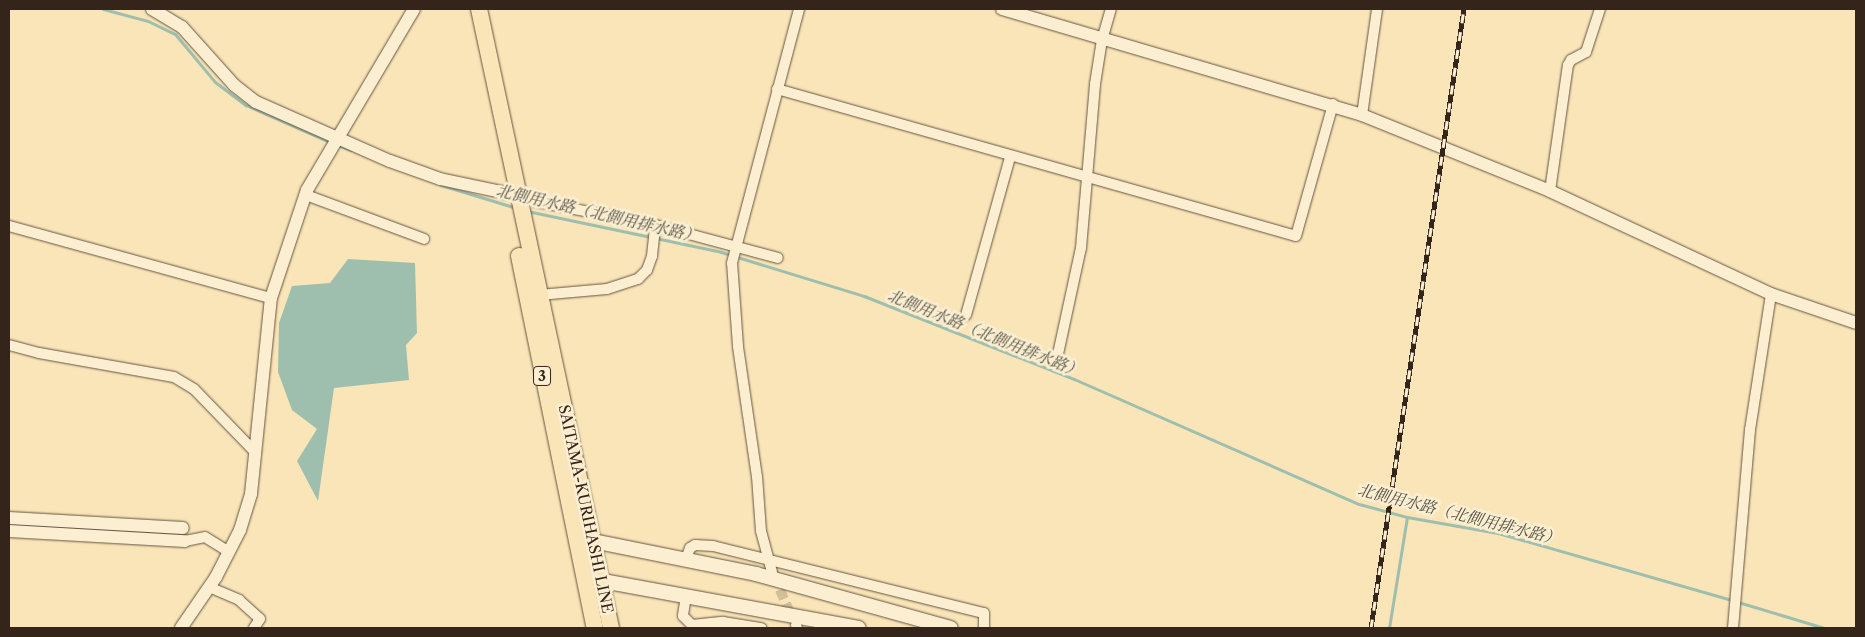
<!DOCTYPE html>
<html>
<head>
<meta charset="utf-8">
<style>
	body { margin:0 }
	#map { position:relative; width:1865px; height:637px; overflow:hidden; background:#f9e5b8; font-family:"Libre Caslon Text","Noto Serif JP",serif }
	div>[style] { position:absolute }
	.water>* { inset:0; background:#9ebfae }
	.stream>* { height:3px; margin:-1.5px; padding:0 1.5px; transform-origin:1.5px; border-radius:1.5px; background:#9ebfae }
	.minor-tunnel>* { height:10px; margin-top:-5px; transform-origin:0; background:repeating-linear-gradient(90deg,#d2be98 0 10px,transparent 0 15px) }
	.roads { filter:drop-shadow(0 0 1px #655441) drop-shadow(0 0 1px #655441) }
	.minor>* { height:10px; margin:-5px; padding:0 5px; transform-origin:5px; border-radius:5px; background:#fbeed1 }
	.tertiary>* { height:12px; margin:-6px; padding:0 6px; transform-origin:6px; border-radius:6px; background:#fbeed1 }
	.secondary>* { height:14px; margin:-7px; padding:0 7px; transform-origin:7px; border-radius:7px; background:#fbeed1 }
	.primary>* { height:16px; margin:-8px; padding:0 8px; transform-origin:8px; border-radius:8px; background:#f9e5b8 }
	.rail>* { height:5px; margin-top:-2.5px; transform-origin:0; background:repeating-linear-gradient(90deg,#fbeed1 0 9px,#342419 0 18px); box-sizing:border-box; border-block:1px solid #342419 }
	span { translate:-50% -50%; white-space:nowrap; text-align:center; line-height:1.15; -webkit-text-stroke:5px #fbeed1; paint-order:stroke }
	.shield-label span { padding:1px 4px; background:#fbeed1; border:1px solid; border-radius:4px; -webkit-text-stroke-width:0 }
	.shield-label { font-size:14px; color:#342419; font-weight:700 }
	.street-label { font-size:15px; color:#342419 }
	.water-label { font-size:16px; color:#545246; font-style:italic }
	.frame { position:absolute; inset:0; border:10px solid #342419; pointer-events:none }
</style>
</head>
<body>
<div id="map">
	<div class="water">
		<div style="clip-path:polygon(348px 259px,415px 263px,417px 333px,406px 345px,409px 380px,334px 388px,318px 501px,297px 461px,317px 429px,292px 410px,278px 372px,279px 323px,292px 286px,330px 283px)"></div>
	</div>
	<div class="stream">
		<div style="left:103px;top:9px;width:47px;rotate:14.9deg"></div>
		<div style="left:148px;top:21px;width:30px;rotate:26deg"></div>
		<div style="left:175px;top:34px;width:62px;rotate:50.2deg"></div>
		<div style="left:215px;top:82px;width:39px;rotate:37deg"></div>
		<div style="left:246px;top:105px;width:94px;rotate:23.8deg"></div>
		<div style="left:338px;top:145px;width:14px;rotate:21deg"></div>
		<div style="left:441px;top:185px;width:78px;rotate:17deg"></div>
		<div style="left:527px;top:211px;width:198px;rotate:11.9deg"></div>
		<div style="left:721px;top:252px;width:150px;rotate:17.1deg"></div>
		<div style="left:864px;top:296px;width:226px;rotate:21.6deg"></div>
		<div style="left:1074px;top:379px;width:311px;rotate:23.7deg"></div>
		<div style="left:1359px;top:504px;width:50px;rotate:15.2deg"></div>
		<div style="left:1407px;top:517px;width:92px;rotate:10deg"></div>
		<div style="left:1498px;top:533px;width:243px;rotate:16deg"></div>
		<div style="left:1738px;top:602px;width:90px;rotate:16.8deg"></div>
		<div style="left:1389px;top:628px;width:112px;rotate:-80.8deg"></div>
	</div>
	<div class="minor-tunnel">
		<div style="left:774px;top:576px;width:48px;rotate:66.6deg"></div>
	</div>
	<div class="roads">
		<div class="minor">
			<div style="left:777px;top:89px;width:539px;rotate:15.81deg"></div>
			<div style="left:1296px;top:236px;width:137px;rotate:-74.3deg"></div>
			<div style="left:1362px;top:115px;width:107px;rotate:-81.9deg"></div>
			<div style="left:1550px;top:191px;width:127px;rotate:-81.9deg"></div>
			<div style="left:1568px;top:65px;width:6px;rotate:-59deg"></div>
			<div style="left:1571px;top:60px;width:17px;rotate:-28deg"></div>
			<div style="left:1586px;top:52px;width:45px;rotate:-72deg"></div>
			<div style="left:306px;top:195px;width:126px;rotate:20.4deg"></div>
			<div style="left:518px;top:198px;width:140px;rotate:11.1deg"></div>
			<div style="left:655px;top:225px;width:127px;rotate:15deg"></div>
			<div style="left:9px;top:226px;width:272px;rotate:15.4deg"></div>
			<div style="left:539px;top:295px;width:68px;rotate:-5deg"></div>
			<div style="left:607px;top:289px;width:33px;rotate:-18deg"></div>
			<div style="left:638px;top:279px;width:13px;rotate:-45deg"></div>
			<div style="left:647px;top:270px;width:15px;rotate:-70deg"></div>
			<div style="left:652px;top:256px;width:31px;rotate:-84deg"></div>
			<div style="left:966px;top:315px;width:164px;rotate:-74.4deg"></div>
			<div style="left:9px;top:345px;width:31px;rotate:15deg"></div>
			<div style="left:39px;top:353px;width:137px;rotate:10.1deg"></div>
			<div style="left:174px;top:377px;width:23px;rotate:31deg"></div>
			<div style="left:194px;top:389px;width:89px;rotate:45.9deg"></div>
			<div style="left:1058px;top:354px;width:108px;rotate:-77.8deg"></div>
			<div style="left:1081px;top:248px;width:165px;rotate:-85.1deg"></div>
			<div style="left:1095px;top:84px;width:45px;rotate:-81deg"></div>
			<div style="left:1102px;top:40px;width:32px;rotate:-74deg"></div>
			<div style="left:185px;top:541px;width:20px;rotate:-11deg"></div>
			<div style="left:205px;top:537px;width:28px;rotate:32deg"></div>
			<div style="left:686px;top:559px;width:12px;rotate:-70deg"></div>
			<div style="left:690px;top:548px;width:6px;rotate:-31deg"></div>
			<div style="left:695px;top:545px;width:18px;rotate:3deg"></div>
			<div style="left:713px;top:546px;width:279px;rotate:13.9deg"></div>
			<div style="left:984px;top:613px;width:15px;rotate:90deg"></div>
			<div style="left:772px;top:572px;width:42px;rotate:-105deg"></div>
			<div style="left:761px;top:531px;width:54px;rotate:-94.2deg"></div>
			<div style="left:757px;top:477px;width:132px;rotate:-98.3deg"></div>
			<div style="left:738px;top:346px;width:83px;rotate:-94.1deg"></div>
			<div style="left:732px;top:263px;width:263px;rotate:-75.2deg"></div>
			<div style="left:209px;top:587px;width:33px;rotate:23deg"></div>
			<div style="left:239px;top:600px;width:28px;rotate:42deg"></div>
			<div style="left:260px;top:619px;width:11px;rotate:124deg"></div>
			<div style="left:686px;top:596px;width:20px;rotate:99deg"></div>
			<div style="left:683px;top:616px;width:13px;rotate:45deg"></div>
			<div style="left:692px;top:625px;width:31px;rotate:-6deg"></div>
			<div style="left:723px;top:622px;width:39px;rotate:9deg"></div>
			<div style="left:796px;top:625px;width:3px;rotate:72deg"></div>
			<div style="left:1733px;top:628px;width:199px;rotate:-85.1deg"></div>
			<div style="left:1750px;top:430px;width:138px;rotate:-81.2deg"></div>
		</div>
		<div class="tertiary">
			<div style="left:152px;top:9px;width:35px;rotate:31deg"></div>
			<div style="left:182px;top:27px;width:78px;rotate:48.1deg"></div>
			<div style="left:234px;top:85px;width:28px;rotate:38deg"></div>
			<div style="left:256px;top:102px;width:146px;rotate:23.8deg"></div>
			<div style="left:390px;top:161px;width:53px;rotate:19.8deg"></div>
			<div style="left:440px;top:179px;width:67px;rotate:12deg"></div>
			<div style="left:1002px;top:9px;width:375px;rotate:16.4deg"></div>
			<div style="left:1362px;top:115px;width:203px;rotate:22deg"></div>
			<div style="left:1550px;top:191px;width:244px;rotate:25deg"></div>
			<div style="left:1771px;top:294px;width:90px;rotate:18.8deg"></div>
			<div style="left:9px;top:518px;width:174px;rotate:3.3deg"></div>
			<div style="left:9px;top:531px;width:176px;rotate:3.3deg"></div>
			<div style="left:181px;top:628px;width:62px;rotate:-55.5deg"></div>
			<div style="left:216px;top:577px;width:53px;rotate:-62.9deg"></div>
			<div style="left:240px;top:530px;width:38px;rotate:-73deg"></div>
			<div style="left:251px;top:494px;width:197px;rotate:-84.2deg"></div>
			<div style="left:271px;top:298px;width:114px;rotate:-71.6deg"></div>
			<div style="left:307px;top:190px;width:210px;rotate:-59.4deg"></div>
		</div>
		<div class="secondary">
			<div style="left:583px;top:539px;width:177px;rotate:11.4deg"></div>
			<div style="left:756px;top:574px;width:202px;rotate:15.5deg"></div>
			<div style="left:592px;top:579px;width:271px;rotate:10.4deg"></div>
		</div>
		<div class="primary">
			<div style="left:479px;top:9px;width:633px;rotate:77.96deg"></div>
			<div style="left:519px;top:256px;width:380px;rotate:78.5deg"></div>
		</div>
	</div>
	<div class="rail">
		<div style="left:1371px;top:628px;width:626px;rotate:-81.46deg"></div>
	</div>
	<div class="shield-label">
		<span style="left:542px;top:376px">3</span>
	</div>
	<div class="street-label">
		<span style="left:586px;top:509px;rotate:78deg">SAITAMA-KURIHASHI LINE</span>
	</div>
	<div class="water-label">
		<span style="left:598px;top:213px;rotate:13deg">北側用水路（北側用排水路）</span>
		<span style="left:985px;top:333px;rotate:22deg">北側用水路（北側用排水路）</span>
		<span style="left:1459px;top:514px;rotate:14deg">北側用水路（北側用排水路）</span>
	</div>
	<div class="frame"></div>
</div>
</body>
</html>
